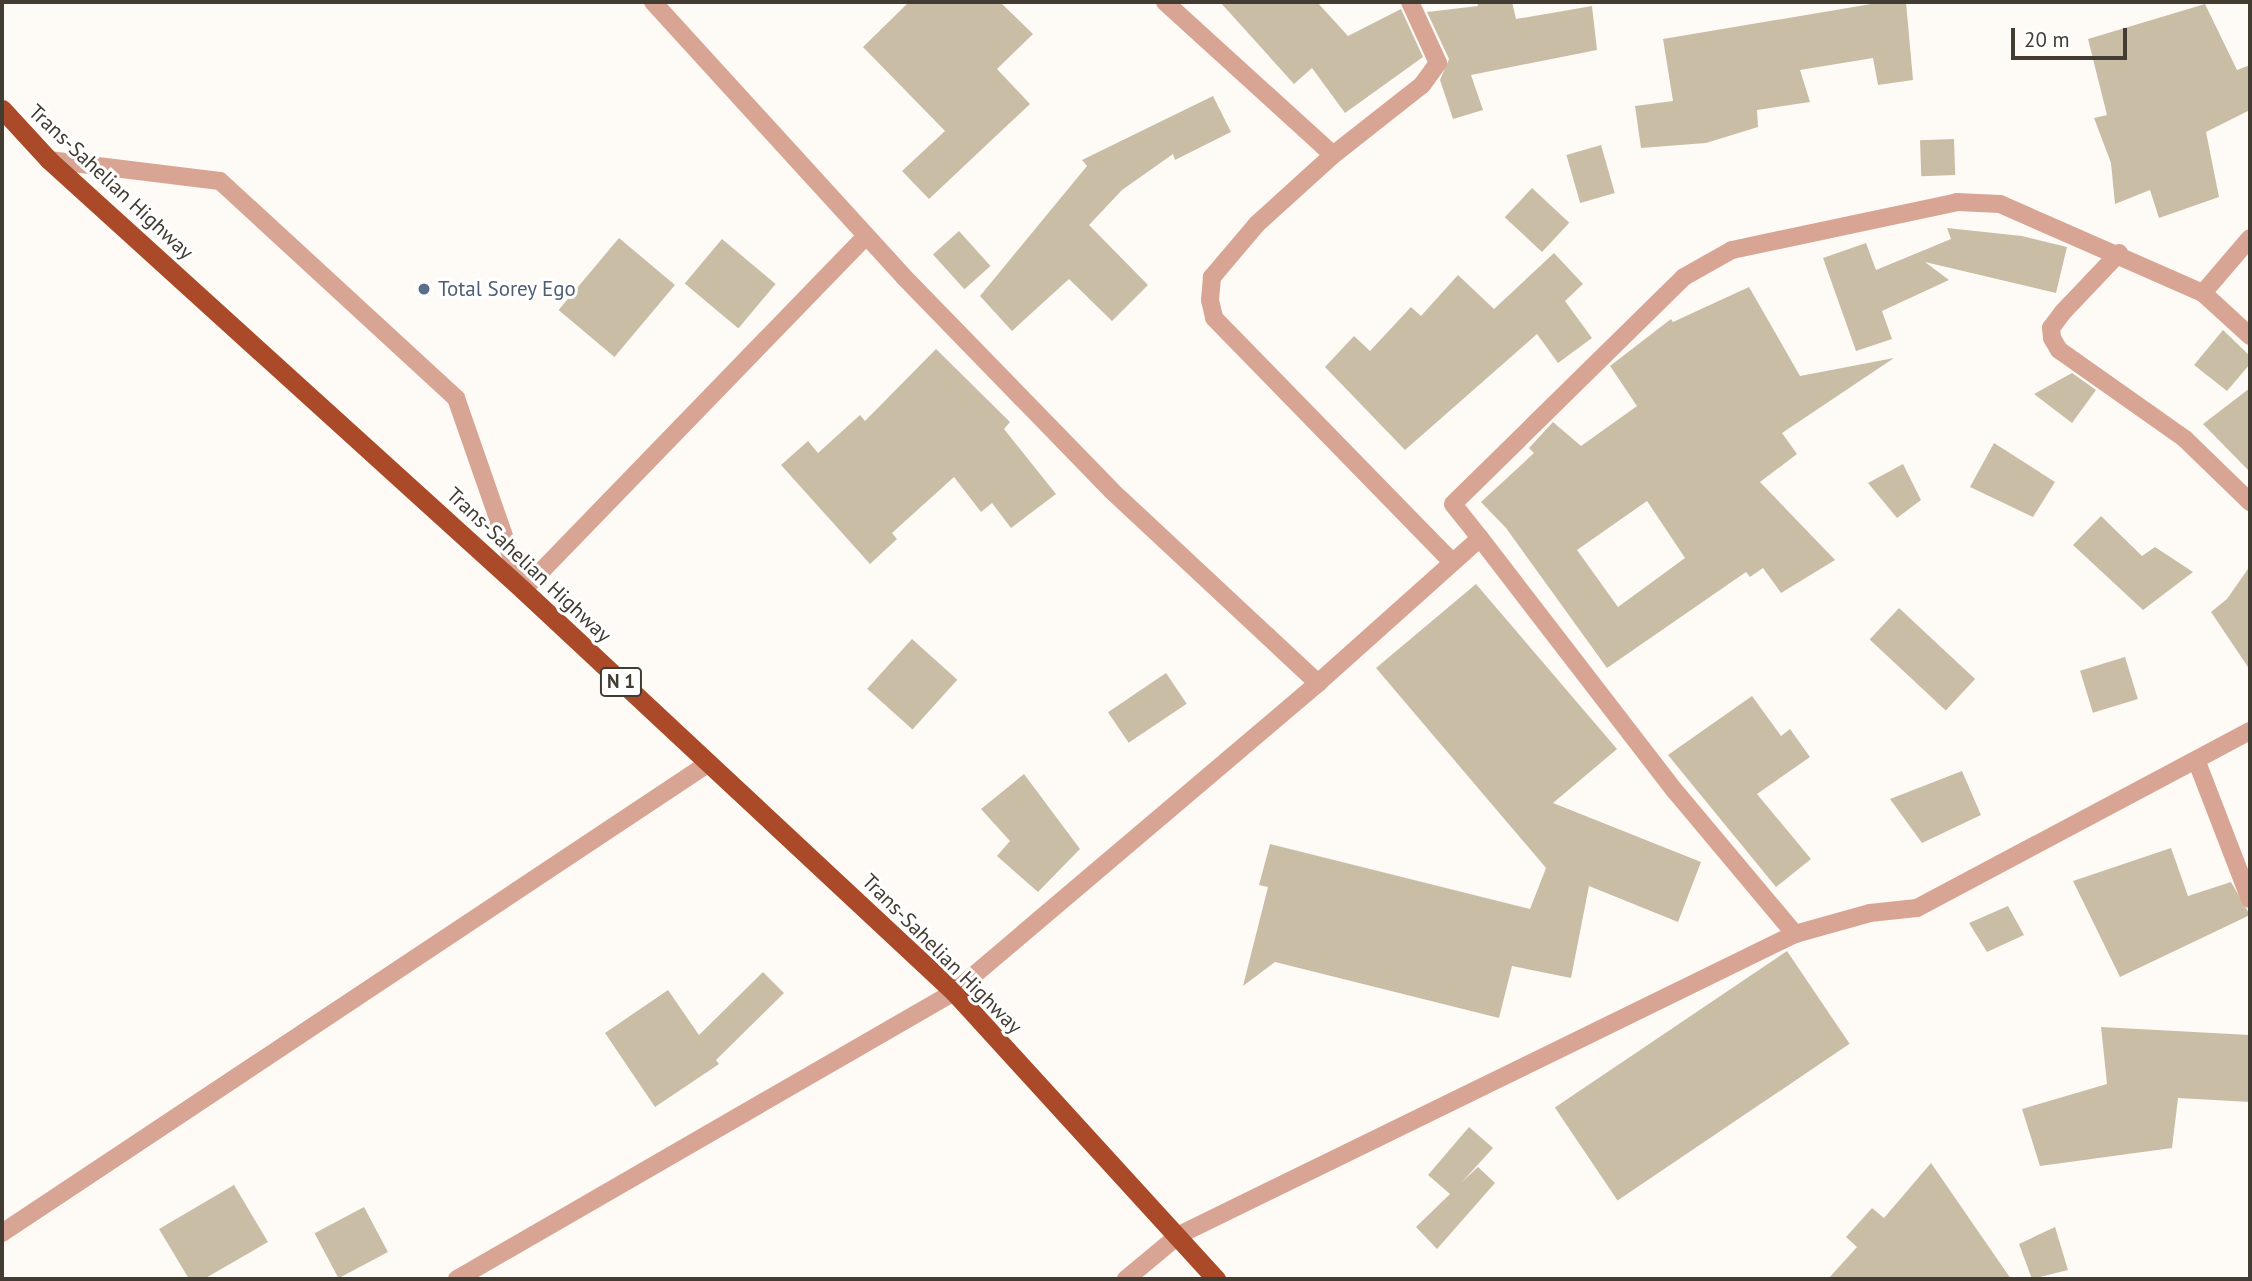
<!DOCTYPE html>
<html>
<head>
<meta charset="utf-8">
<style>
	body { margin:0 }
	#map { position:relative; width:2252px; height:1281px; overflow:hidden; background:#fefbf6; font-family:"PT Sans",sans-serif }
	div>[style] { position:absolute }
	.building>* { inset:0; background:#cabda6; transform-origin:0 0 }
	.service>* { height:18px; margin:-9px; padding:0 9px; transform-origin:9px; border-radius:9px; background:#d8a594 }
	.minor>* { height:18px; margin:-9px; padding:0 9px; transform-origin:9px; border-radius:9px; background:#d8a594 }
	.trunk>* { height:19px; margin:-9.5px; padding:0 9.5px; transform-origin:9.5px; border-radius:9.5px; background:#aa4a28 }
	.dots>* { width:19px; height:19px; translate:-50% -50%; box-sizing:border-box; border:4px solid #fff; border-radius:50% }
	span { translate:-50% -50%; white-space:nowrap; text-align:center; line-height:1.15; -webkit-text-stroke:6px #fff; paint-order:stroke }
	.shield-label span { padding:2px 5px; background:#fff; border:2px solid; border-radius:5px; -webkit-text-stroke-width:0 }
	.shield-label { font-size:19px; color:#423c33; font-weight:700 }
	.street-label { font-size:21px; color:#423c33 }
	.service-label { font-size:21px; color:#4e5e75 }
	.left { translate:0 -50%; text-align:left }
	.frame { position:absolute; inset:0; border:4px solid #423c33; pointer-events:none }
	.scale { position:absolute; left:2011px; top:28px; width:116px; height:32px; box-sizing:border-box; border:4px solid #423c33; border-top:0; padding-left:9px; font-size:21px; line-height:24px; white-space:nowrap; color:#423c33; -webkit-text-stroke:5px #fff; paint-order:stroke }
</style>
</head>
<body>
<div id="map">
	<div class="building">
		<div style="clip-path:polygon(909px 2px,1000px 2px,1033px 34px,997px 69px,1030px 104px,929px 199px,902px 171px,945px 131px,863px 47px)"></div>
		<div style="clip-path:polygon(1220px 2px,1317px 2px,1348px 36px,1401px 9px,1423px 57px,1345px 113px,1312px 68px,1294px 84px)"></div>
		<div style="clip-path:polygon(1477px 2px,1512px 2px,1516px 19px,1592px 6px,1597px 50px,1471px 75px,1483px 110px,1453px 119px,1440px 80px,1449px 59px,1427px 12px,1478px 6px)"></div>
		<div style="clip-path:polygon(1883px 2px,1906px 2px,1913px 80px,1878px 85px,1873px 58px,1800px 70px,1810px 102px,1757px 110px,1758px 127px,1706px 143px,1641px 148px,1635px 106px,1673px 101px,1663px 39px)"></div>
		<div style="clip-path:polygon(2205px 4px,2237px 70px,2250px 65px,2250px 110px,2206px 132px,2219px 197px,2159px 218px,2150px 190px,2115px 204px,2111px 163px,2094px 118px,2107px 115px,2088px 39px)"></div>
		<div style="clip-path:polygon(1213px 96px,1231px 132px,1175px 160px,1173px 154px,1122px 190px,1089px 225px,1148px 285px,1112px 321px,1069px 279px,1012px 331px,980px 296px,1087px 166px,1082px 160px)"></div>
		<div style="left:1954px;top:139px;width:36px;height:34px;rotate:88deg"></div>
		<div style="left:1601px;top:145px;width:50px;height:36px;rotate:74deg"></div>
		<div style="left:1532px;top:188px;width:51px;height:40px;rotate:43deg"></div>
		<div style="clip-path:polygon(1947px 228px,2022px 236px,2067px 247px,2056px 293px,1925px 262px,1949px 280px,1882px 311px,1892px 339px,1856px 351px,1823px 258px,1866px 243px,1876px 270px,1951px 239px)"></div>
		<div style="left:959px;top:231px;width:47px;height:35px;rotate:48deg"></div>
		<div style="left:619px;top:238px;width:73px;height:94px;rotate:40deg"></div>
		<div style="left:722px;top:239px;width:70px;height:58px;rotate:40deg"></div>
		<div style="clip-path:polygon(1554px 253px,1583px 284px,1565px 301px,1592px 338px,1558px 363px,1537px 334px,1405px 450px,1325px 367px,1354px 336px,1370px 351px,1411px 307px,1421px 316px,1458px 275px,1494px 309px)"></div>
		<div style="clip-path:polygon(evenodd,1749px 287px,1800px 376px,1894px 358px,1782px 433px,1797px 454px,1760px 482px,1835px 560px,1781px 593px,1763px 568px,1750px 577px,1746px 572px,1607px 668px,1506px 528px,1481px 502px,1534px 453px,1529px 448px,1553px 422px,1581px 446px,1637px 406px,1610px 366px,1671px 319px,1673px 322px,1749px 287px,1647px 501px,1685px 558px,1618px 607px,1577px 550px,1647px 501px)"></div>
		<div style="clip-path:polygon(2223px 330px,2250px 356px,2250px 364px,2227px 391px,2194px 365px)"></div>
		<div style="clip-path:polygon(936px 349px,1010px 422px,1004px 429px,1056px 494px,1011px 528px,992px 503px,981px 512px,954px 477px,892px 533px,897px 539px,870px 564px,781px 465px,808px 441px,818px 453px,860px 415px,865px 421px)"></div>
		<div style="clip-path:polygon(2072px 373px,2096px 390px,2072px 423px,2034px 394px)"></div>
		<div style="clip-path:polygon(2250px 388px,2250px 472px,2203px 424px)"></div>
		<div style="clip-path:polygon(1994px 443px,2055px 482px,2033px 517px,1970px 487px)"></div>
		<div style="clip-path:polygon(1903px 464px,1921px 500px,1897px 518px,1868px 483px)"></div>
		<div style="clip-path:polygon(2101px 516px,2142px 556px,2155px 547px,2193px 572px,2143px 610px,2073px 545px)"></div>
		<div style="clip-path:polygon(2250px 566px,2250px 670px,2211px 612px,2227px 599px)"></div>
		<div style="clip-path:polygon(1476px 584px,1617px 749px,1553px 803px,1701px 862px,1678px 922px,1589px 886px,1571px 978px,1512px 966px,1499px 1018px,1275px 962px,1243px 986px,1268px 887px,1259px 885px,1270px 844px,1530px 909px,1546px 868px,1376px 668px)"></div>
		<div style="left:1899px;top:608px;width:104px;height:43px;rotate:43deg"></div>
		<div style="left:912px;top:639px;width:61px;height:67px;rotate:42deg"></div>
		<div style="left:2125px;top:657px;width:44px;height:47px;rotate:73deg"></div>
		<div style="left:1166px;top:673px;width:37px;height:70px;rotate:56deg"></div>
		<div style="clip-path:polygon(1752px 696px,1781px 736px,1790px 729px,1810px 757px,1757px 794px,1811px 859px,1776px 887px,1668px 755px)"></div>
		<div style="clip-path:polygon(1962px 771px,1981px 815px,1922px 843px,1890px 799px)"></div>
		<div style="clip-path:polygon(1024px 774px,1080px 849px,1038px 892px,997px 856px,1010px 841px,981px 809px)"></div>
		<div style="clip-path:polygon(2171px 848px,2188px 896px,2231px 882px,2250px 915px,2120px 977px,2073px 881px)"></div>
		<div style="clip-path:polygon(2008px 906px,2024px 935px,1987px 952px,1969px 923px)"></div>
		<div style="left:1787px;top:951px;width:112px;height:280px;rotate:56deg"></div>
		<div style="clip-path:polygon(763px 972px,784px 993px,716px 1060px,719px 1064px,655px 1107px,605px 1033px,668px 990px,699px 1035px)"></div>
		<div style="clip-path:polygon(2101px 1027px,2250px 1035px,2250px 1102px,2178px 1098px,2172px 1148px,2040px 1166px,2022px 1109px,2107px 1084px)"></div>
		<div style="clip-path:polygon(1469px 1127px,1493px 1148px,1462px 1182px,1478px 1167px,1495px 1183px,1437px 1249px,1416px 1227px,1450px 1194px,1428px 1175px)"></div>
		<div style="clip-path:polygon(1931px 1163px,2011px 1279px,1828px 1279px,1857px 1247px,1846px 1237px,1872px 1208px,1884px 1218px)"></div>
		<div style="clip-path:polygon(234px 1185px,268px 1242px,204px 1279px,189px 1279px,159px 1229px)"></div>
		<div style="left:364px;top:1207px;width:51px;height:56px;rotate:62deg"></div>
		<div style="clip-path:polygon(2055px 1227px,2068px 1270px,2032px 1279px,2019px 1244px)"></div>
	</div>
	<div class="service">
		<div style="left:49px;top:160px;width:172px;rotate:7deg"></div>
		<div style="left:220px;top:181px;width:321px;rotate:42.6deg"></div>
		<div style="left:456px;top:398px;width:203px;rotate:70.8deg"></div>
	</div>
	<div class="minor">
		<div style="left:653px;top:2px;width:372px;rotate:47.6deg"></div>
		<div style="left:904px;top:277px;width:298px;rotate:45.8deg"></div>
		<div style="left:1112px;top:491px;width:282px;rotate:43deg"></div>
		<div style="left:1165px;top:2px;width:227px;rotate:42.3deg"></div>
		<div style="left:1410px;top:2px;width:67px;rotate:65.3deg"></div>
		<div style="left:1438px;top:63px;width:27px;rotate:126deg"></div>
		<div style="left:1422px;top:85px;width:113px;rotate:141.8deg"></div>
		<div style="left:1333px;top:155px;width:103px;rotate:137.8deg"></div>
		<div style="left:1257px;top:224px;width:70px;rotate:130.3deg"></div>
		<div style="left:1212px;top:277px;width:23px;rotate:95deg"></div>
		<div style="left:1210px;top:300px;width:18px;rotate:77deg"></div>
		<div style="left:1214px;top:318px;width:339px;rotate:45.7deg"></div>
		<div style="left:2119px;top:253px;width:81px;rotate:133.5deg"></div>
		<div style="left:2063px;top:312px;width:20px;rotate:127deg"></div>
		<div style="left:2051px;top:328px;width:10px;rotate:84deg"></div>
		<div style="left:2052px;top:338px;width:14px;rotate:60deg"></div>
		<div style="left:2059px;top:350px;width:154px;rotate:35.2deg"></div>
		<div style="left:2185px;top:439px;width:91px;rotate:44.1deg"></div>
		<div style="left:2203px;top:293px;width:72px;rotate:-49.5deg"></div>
		<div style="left:1480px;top:538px;width:319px;rotate:52.4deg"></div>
		<div style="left:1675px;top:791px;width:187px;rotate:50deg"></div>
		<div style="left:523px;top:590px;width:493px;rotate:-45.9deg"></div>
		<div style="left:2197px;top:762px;width:147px;rotate:68.9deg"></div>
		<div style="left:2px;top:1233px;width:849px;rotate:-33.62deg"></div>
		<div style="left:457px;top:1279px;width:574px;rotate:-30deg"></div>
		<div style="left:954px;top:992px;width:477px;rotate:-40.3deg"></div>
		<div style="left:1318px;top:683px;width:217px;rotate:-41.8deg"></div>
		<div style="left:1480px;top:538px;width:43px;rotate:-128.5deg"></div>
		<div style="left:1453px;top:504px;width:324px;rotate:-44.5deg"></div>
		<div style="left:1684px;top:277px;width:55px;rotate:-29.4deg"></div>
		<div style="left:1732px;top:250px;width:230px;rotate:-12deg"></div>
		<div style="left:1957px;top:202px;width:43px;rotate:2.7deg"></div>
		<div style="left:2000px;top:204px;width:222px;rotate:23.7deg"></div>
		<div style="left:2203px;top:293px;width:64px;rotate:42.5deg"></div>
		<div style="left:1126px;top:1279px;width:69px;rotate:-39.7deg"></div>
		<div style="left:1179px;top:1235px;width:686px;rotate:-26.04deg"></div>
		<div style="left:1795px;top:934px;width:78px;rotate:-15.6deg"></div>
		<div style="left:1870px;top:913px;width:47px;rotate:-6.1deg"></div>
		<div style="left:1917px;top:908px;width:377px;rotate:-28deg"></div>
	</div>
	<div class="trunk">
		<div style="left:2px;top:109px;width:69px;rotate:47.3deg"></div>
		<div style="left:49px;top:160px;width:640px;rotate:42.21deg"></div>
		<div style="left:523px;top:590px;width:589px;rotate:43.01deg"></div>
		<div style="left:954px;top:992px;width:389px;rotate:47.6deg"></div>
	</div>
	<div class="dots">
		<div style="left:424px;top:289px;background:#5c6f8a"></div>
	</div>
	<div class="shield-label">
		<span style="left:621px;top:682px">N 1</span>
	</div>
	<div class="street-label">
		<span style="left:111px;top:182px;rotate:43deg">Trans-Sahelian Highway</span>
		<span style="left:529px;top:565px;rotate:43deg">Trans-Sahelian Highway</span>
		<span style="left:942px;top:954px;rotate:45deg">Trans-Sahelian Highway</span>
	</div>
	<div class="service-label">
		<span class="left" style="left:438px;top:289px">Total Sorey Ego</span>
	</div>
	<div class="frame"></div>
	<div class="scale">20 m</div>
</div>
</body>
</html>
